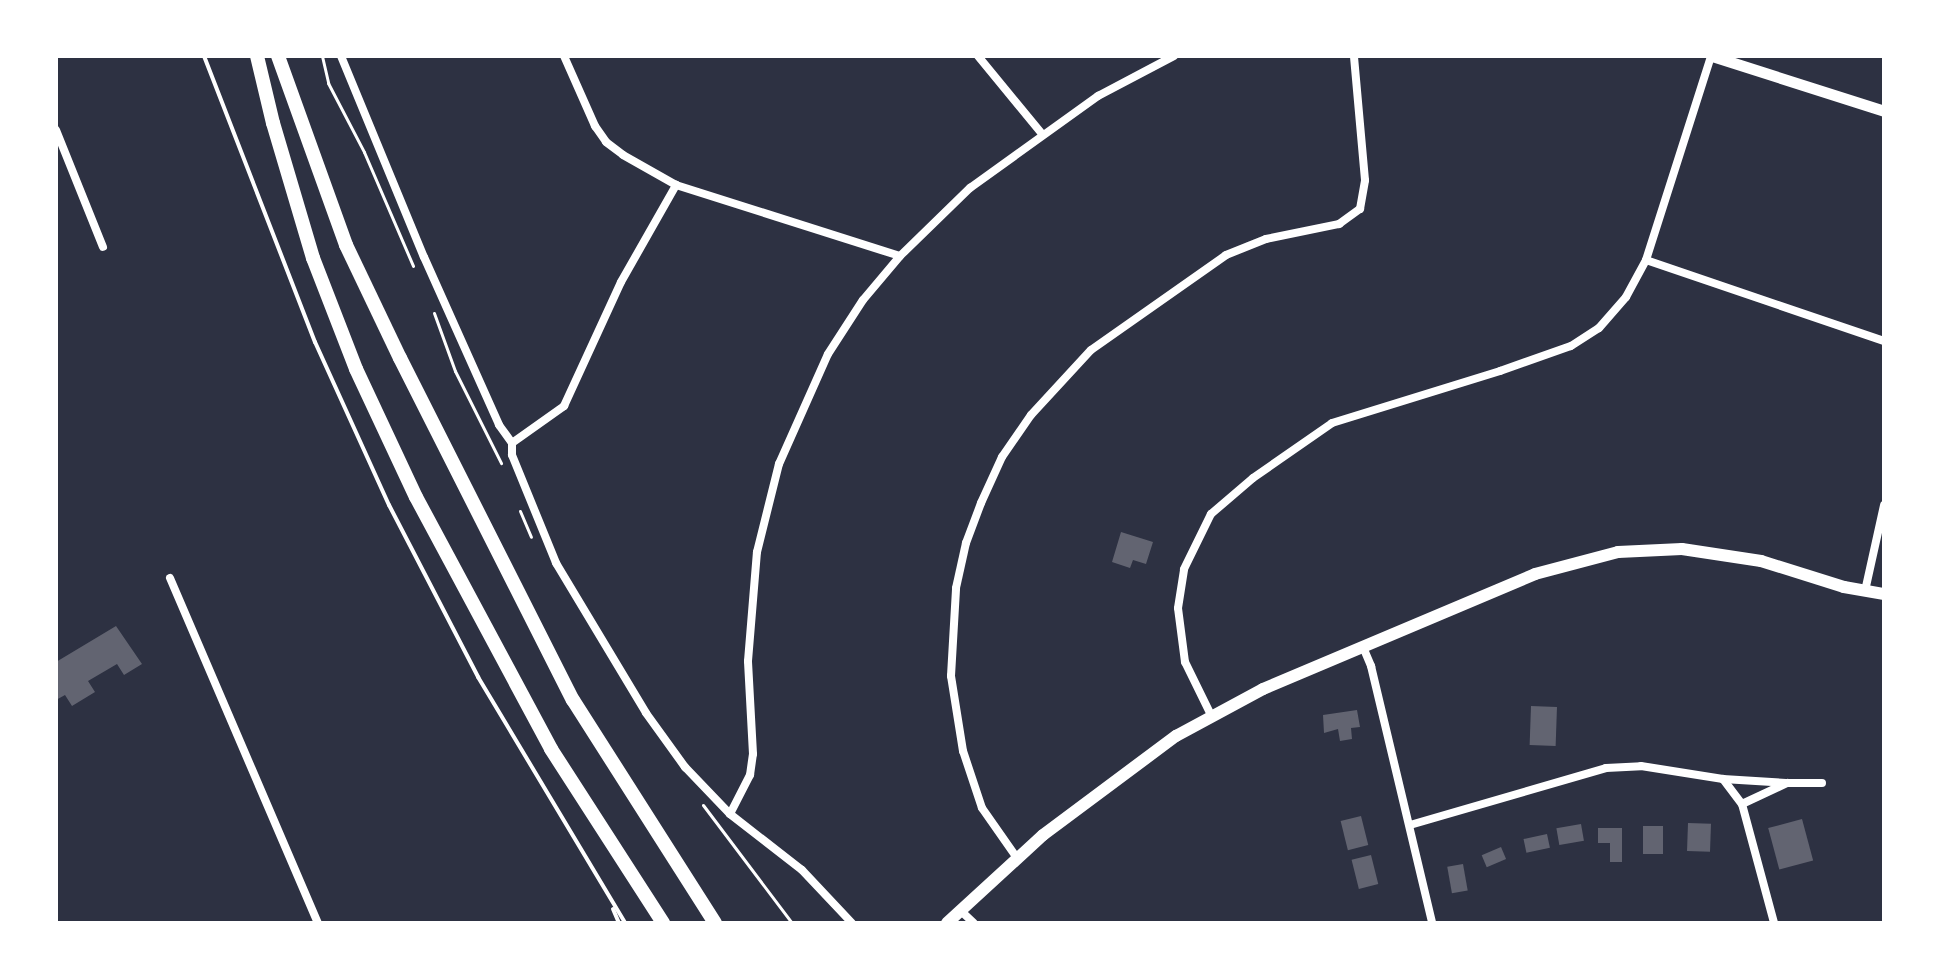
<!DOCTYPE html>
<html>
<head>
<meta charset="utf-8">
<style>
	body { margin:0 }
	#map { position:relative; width:1940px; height:979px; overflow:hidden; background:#2d3142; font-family:Barlow,sans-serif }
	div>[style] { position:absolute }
	.building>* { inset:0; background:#626471; transform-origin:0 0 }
	.path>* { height:3px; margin:-1.5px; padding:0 1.5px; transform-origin:1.5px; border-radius:1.5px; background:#fff }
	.service>* { height:4px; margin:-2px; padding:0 2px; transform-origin:2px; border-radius:2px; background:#fff }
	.minor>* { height:8px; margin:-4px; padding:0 4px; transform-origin:4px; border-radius:4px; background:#fff }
	.tertiary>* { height:11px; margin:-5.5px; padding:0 5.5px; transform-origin:5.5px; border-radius:5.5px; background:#fff }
	.secondary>* { height:12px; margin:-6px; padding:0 6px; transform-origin:6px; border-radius:6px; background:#fff }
	.trunk>* { height:14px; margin:-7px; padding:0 7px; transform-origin:7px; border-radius:7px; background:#fff }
	span { translate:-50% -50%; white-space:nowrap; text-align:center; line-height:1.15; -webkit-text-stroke:8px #fff; paint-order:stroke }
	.frame { position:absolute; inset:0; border:58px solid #fff; pointer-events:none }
</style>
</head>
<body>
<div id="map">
	<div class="building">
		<div style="clip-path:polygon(1121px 532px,1153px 542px,1146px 564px,1133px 560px,1130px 568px,1112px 562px)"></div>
		<div style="clip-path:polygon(116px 626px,142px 664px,124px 675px,117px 664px,88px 681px,95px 692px,72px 706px,65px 695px,56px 700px,56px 662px)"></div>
		<div style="left:1531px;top:706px;width:26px;height:39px;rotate:2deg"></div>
		<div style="clip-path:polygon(1357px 710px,1360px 727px,1351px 728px,1352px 739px,1340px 741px,1338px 729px,1324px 733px,1323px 715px)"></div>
		<div style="left:1361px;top:816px;width:30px;height:21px;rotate:76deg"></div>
		<div style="left:1802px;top:819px;width:43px;height:35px;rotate:75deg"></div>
		<div style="left:1688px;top:823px;width:23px;height:28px;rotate:2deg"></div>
		<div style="left:1581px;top:824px;width:17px;height:25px;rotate:80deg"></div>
		<div style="left:1643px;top:826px;width:20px;height:28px"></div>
		<div style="clip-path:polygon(1598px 828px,1622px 828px,1622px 862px,1610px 862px,1610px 843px,1598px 843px)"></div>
		<div style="left:1547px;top:834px;width:14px;height:24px;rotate:78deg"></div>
		<div style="left:1501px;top:847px;width:13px;height:21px;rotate:67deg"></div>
		<div style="left:1371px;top:855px;width:30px;height:20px;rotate:76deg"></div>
		<div style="left:1463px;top:864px;width:27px;height:16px;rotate:80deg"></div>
	</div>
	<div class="path">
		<div style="left:322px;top:56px;width:28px;rotate:77deg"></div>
		<div style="left:328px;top:83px;width:78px;rotate:62.4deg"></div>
		<div style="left:364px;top:152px;width:124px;rotate:66.7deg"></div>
		<div style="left:434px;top:313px;width:62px;rotate:70.1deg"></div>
		<div style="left:455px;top:371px;width:103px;rotate:63.4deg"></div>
		<div style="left:520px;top:511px;width:28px;rotate:67deg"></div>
		<div style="left:703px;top:805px;width:148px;rotate:53deg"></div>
	</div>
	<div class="service">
		<div style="left:204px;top:56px;width:307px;rotate:68.8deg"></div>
		<div style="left:315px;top:342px;width:179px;rotate:65.6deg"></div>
		<div style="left:389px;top:505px;width:194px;rotate:62.6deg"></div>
		<div style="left:478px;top:677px;width:287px;rotate:59.1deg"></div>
		<div style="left:613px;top:909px;width:15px;rotate:67deg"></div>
	</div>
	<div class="minor">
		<div style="left:341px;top:56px;width:217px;rotate:67.6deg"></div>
		<div style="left:424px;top:257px;width:184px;rotate:65.9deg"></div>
		<div style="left:499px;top:425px;width:22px;rotate:54deg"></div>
		<div style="left:512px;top:443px;width:12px;rotate:90deg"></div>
		<div style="left:512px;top:455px;width:117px;rotate:67.8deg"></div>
		<div style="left:556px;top:563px;width:175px;rotate:59deg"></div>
		<div style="left:646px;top:713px;width:67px;rotate:54.2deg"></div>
		<div style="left:685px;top:767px;width:65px;rotate:46.2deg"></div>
		<div style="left:730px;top:814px;width:91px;rotate:37.9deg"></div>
		<div style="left:802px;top:870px;width:73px;rotate:46.7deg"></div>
		<div style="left:564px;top:56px;width:77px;rotate:66.1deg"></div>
		<div style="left:595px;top:126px;width:19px;rotate:55deg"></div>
		<div style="left:606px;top:142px;width:21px;rotate:37deg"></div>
		<div style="left:623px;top:155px;width:61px;rotate:29.5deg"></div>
		<div style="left:676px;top:185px;width:235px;rotate:17.6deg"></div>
		<div style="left:978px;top:56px;width:102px;rotate:50.6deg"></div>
		<div style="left:56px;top:130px;width:126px;rotate:68.1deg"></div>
		<div style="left:1646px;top:260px;width:251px;rotate:18.8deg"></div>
		<div style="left:512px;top:443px;width:64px;rotate:-35.4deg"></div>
		<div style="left:564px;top:406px;width:136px;rotate:-65.3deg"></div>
		<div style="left:621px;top:282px;width:112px;rotate:-60.4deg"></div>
		<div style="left:170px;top:578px;width:375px;rotate:66.8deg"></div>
		<div style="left:1865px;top:591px;width:88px;rotate:-77.5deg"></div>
		<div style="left:1363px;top:647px;width:21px;rotate:67deg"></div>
		<div style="left:1371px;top:666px;width:264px;rotate:76.6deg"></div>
		<div style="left:1211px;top:715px;width:59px;rotate:-116.1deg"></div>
		<div style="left:1185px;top:662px;width:54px;rotate:-97.4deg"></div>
		<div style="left:1178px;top:608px;width:39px;rotate:-81deg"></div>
		<div style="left:1184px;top:569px;width:61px;rotate:-63.9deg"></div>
		<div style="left:1211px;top:514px;width:55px;rotate:-40.6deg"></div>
		<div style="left:1253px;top:478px;width:96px;rotate:-34.8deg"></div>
		<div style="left:1332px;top:423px;width:176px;rotate:-17.2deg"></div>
		<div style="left:1500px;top:371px;width:75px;rotate:-19.4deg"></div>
		<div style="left:1571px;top:346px;width:33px;rotate:-33deg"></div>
		<div style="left:1599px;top:328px;width:41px;rotate:-48.9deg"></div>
		<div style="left:1626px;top:297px;width:42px;rotate:-61.6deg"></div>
		<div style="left:1646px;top:260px;width:214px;rotate:-72.3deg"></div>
		<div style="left:1723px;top:779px;width:63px;rotate:3.6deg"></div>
		<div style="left:1742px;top:804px;width:50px;rotate:-25deg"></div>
		<div style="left:1787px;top:783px;width:35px"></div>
		<div style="left:730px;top:814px;width:44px;rotate:-62.9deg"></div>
		<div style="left:750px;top:775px;width:21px;rotate:-82deg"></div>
		<div style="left:753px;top:754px;width:93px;rotate:-93.1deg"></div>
		<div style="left:748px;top:661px;width:109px;rotate:-85.3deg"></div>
		<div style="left:757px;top:552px;width:91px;rotate:-76deg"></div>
		<div style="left:779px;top:464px;width:120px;rotate:-66deg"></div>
		<div style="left:828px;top:354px;width:64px;rotate:-57.1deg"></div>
		<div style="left:863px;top:300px;width:57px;rotate:-49.9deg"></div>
		<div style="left:900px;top:256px;width:98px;rotate:-44.2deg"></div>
		<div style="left:970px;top:188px;width:158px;rotate:-35.7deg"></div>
		<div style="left:1098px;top:96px;width:86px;rotate:-27.8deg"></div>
		<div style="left:1410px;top:825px;width:204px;rotate:-16.2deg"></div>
		<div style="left:1606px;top:768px;width:35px;rotate:-3deg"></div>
		<div style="left:1641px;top:766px;width:83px;rotate:9deg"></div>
		<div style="left:1723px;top:779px;width:31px;rotate:53deg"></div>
		<div style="left:1742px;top:804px;width:123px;rotate:74.9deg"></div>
		<div style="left:1017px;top:858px;width:61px;rotate:-125deg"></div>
		<div style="left:982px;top:808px;width:60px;rotate:-108.4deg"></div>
		<div style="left:963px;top:751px;width:76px;rotate:-99.1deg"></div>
		<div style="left:951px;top:676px;width:88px;rotate:-86.7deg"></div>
		<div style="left:956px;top:588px;width:46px;rotate:-77.5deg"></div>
		<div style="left:966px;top:543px;width:43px;rotate:-69.4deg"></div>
		<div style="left:981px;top:503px;width:51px;rotate:-65.5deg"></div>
		<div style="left:1002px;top:457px;width:51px;rotate:-55.4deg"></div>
		<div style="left:1031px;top:415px;width:88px;rotate:-47.3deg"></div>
		<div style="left:1091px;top:350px;width:165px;rotate:-35.1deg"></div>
		<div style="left:1226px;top:255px;width:43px;rotate:-21.8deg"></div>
		<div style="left:1266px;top:239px;width:75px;rotate:-11.6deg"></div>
		<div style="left:1339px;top:224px;width:26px;rotate:-36deg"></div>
		<div style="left:1360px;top:209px;width:29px;rotate:-80deg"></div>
		<div style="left:1365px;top:180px;width:124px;rotate:-95.1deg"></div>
		<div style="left:962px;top:912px;width:16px;rotate:43deg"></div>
	</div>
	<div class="tertiary">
		<div style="left:1712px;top:56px;width:181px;rotate:17.7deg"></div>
	</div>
	<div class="secondary">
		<div style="left:947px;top:923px;width:130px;rotate:-42.5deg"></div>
		<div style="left:1043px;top:835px;width:166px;rotate:-36.7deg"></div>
		<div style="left:1176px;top:736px;width:99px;rotate:-28.4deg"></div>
		<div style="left:1263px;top:689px;width:295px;rotate:-22.9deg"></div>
		<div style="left:1535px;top:574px;width:86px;rotate:-14.8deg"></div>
		<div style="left:1618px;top:552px;width:64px;rotate:-2.7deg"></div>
		<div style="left:1682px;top:549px;width:80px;rotate:8.6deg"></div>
		<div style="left:1761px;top:561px;width:87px;rotate:17.4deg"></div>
		<div style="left:1844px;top:587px;width:41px;rotate:9.9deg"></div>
	</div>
	<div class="trunk">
		<div style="left:257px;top:56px;width:69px;rotate:76.6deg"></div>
		<div style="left:273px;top:123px;width:141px;rotate:73.5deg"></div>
		<div style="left:313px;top:258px;width:119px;rotate:68.8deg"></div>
		<div style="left:356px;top:369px;width:141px;rotate:64.9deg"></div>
		<div style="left:416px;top:497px;width:286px;rotate:61.8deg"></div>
		<div style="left:551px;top:749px;width:207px;rotate:57.2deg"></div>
		<div style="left:278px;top:56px;width:201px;rotate:70.2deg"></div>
		<div style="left:346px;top:245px;width:125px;rotate:64.5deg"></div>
		<div style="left:400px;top:358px;width:383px;rotate:63.2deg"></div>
		<div style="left:573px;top:700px;width:264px;rotate:57.5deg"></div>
	</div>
	<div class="frame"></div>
</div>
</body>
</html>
